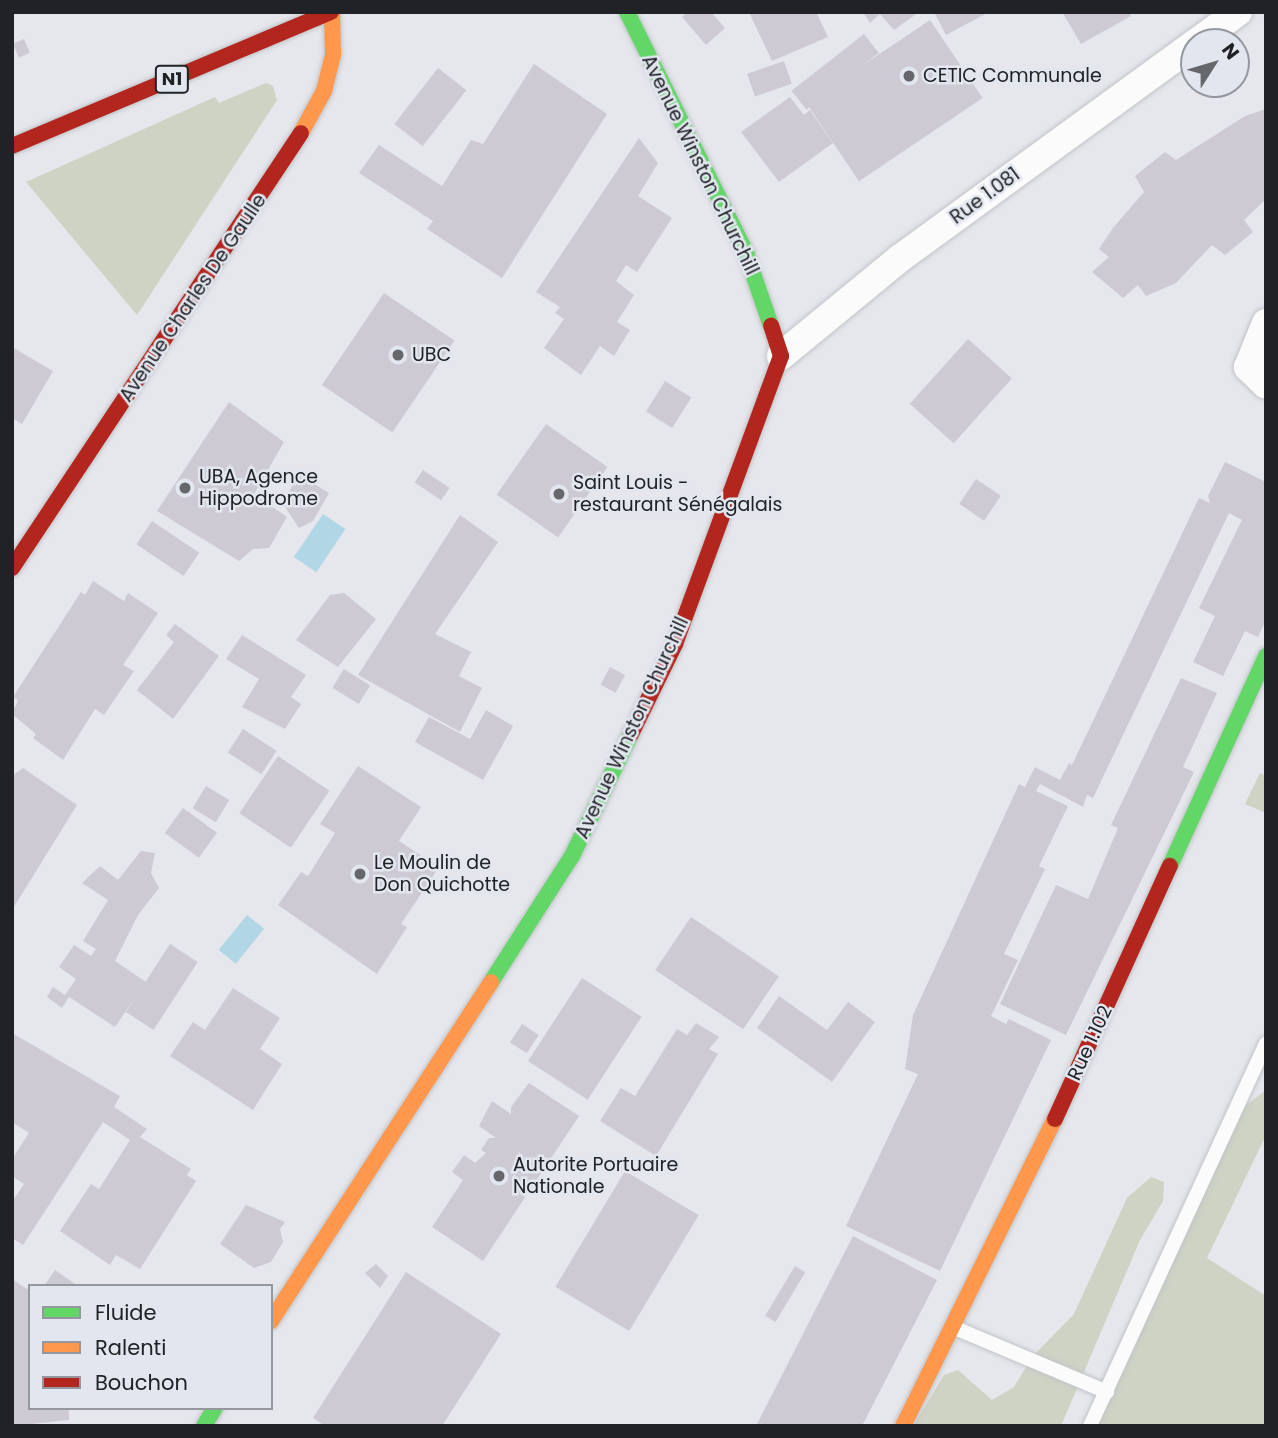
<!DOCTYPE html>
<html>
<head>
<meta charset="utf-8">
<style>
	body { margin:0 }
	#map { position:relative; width:1278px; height:1438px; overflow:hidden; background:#e5e7ec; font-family:Poppins,sans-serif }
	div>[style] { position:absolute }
	.green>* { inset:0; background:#ced3c4 }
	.water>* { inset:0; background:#b1d6e6; transform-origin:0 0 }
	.building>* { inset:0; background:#cdcad4; transform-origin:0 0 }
	.roads { filter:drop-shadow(0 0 2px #c2c4c8) drop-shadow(0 0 2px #c2c4c8) }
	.lane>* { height:14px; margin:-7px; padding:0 7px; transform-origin:7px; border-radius:7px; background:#fbfbfc }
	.street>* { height:28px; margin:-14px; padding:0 14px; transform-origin:14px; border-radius:14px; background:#fbfbfc }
	.fast>* { height:16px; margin:-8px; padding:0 8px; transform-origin:8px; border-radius:8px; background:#63d668 }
	.slow>* { height:16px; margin:-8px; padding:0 8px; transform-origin:8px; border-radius:8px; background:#ff974d }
	.jam>* { height:16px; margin:-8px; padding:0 8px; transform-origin:8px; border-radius:8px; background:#b3261e }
	.dots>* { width:19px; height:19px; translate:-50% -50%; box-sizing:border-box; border:4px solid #e2e6ef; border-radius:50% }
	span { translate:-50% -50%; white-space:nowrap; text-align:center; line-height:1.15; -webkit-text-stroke:5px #e2e6ef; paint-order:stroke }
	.shield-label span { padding:2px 5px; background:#e2e6ef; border:2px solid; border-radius:5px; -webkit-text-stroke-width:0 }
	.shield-label { font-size:18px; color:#202225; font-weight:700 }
	.poi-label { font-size:19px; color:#202225 }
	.left { translate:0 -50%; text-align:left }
	.street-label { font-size:19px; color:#202225 }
	.frame { position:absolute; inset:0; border:14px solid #202225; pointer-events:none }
	.legend { position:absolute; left:28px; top:1284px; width:245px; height:126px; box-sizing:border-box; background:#e2e6ef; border:2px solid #94989e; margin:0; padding:9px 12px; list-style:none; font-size:21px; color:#202225 }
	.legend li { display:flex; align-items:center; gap:14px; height:35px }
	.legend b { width:35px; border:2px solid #94989e }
	.north { position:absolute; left:1180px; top:28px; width:70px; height:70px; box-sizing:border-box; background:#e2e6ef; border:2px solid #94989e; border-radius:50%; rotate:53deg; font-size:19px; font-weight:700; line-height:28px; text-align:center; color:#202225 }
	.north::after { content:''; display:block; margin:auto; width:24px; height:32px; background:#65676b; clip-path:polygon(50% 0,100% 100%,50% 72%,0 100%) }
</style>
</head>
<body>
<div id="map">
	<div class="green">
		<div style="clip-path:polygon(266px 83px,273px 86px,277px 100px,137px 315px,26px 182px,215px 97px,219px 103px)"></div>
		<div style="clip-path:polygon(1260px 773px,1266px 776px,1266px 813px,1245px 804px)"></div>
		<div style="clip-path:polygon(1266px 1090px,1266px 1135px,1207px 1258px,1266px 1296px,1266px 1426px,1086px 1426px,1246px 1105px)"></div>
		<div style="clip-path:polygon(1151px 1177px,1164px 1182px,1163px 1201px,1140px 1240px,1061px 1426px,913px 1426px,944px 1375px,958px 1370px,992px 1400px,1014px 1387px,1032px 1357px,1074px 1314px,1127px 1198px)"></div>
	</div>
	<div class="water">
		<div style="left:323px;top:514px;width:27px;height:52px;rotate:34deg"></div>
		<div style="left:247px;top:915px;width:22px;height:45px;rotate:39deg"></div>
	</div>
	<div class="building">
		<div style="clip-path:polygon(687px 12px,711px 12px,725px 28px,706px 45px,682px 17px)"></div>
		<div style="clip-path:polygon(749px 12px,816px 12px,828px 37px,772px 61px)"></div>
		<div style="clip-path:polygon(863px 12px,919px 12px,894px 30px,880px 14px,870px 23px)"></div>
		<div style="clip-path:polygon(934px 12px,989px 12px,946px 35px)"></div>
		<div style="clip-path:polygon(1062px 12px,1129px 12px,1131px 16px,1081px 44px)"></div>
		<div style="left:930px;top:20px;width:94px;height:149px;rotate:56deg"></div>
		<div style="left:864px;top:34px;width:24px;height:92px;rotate:52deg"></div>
		<div style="left:24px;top:39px;width:15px;height:12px;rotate:67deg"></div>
		<div style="left:784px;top:61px;width:24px;height:39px;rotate:71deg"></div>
		<div style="clip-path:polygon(534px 64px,607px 114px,502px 278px,427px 229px,433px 221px,359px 173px,379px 145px,442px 186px,471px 140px,483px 144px)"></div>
		<div style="left:438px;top:68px;width:36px;height:71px;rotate:38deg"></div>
		<div style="clip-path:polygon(790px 97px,804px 115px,810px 110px,833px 143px,779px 182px,741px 132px)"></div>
		<div style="clip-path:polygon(1266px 109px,1266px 199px,1244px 220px,1253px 232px,1225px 255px,1212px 245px,1176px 283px,1146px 296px,1138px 285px,1123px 298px,1092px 272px,1109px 257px,1099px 249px,1113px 228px,1144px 192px,1135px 176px,1165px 152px,1176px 160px,1245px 116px)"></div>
		<div style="clip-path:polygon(639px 138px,658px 163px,638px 196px,672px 218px,637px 272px,626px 265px,616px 281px,634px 295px,617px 322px,630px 330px,614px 356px,600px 346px,581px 375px,544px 348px,564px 319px,555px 313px,560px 307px,536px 292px)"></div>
		<div style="left:384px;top:293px;width:85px;height:111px;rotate:34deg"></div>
		<div style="left:968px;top:339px;width:59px;height:87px;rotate:42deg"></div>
		<div style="clip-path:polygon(12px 347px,53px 371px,22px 424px,12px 418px)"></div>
		<div style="left:665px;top:381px;width:31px;height:36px;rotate:32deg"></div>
		<div style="clip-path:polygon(229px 402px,284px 442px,254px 494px,287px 517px,269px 548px,253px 549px,239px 561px,157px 511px)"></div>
		<div style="left:546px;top:424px;width:75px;height:86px;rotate:35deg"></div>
		<div style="clip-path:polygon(1225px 462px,1266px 482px,1266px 620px,1258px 637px,1245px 631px,1223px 676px,1193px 662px,1215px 616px,1199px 608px,1242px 520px,1229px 513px,1093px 798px,1087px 795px,1083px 807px,1040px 784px,1036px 791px,1068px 806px,1039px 866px,1045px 869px,1004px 954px,1018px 960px,991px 1016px,1006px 1024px,1009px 1019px,1051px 1040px,940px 1271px,846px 1226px,918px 1074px,905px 1069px,913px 1015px,1019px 784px,1025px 787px,1035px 767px,1060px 780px,1069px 763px,1072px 765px,1199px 498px,1210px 503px,1208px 496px)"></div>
		<div style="left:423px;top:470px;width:32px;height:15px;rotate:34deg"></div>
		<div style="clip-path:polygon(298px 474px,329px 493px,313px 521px,299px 528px,283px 504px)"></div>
		<div style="left:976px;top:479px;width:30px;height:30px;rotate:34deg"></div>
		<div style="clip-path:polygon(460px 515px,498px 542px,435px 634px,471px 652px,459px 676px,482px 688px,460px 732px,358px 675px)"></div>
		<div style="left:152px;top:521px;width:57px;height:28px;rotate:34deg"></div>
		<div style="clip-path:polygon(93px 581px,124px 601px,128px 593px,158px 613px,123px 665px,134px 671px,104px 715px,95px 709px,63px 760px,33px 738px,36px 734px,12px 714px,18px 700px,13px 697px,81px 592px,85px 595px)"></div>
		<div style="clip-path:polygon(344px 593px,376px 619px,338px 667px,296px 640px,330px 595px)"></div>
		<div style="clip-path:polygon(175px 624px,219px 656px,173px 719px,137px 690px,174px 642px,166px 635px)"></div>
		<div style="clip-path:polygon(242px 635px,306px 675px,291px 697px,301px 704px,285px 729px,242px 707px,259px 679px,226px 659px)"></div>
		<div style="left:610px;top:667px;width:17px;height:20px;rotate:28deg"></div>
		<div style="left:344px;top:669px;width:31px;height:22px;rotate:32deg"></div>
		<div style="clip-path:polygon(1181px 678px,1217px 693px,1183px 767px,1194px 772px,1066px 1035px,1000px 1004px,1056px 885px,1088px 899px,1118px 828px,1111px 825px)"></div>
		<div style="clip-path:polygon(486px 710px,513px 726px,483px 780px,415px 742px,429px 717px,470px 739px)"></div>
		<div style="left:243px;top:729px;width:40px;height:28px;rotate:33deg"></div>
		<div style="left:278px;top:756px;width:62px;height:69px;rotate:34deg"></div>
		<div style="clip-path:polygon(358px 766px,421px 807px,399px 841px,439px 867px,401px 924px,407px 927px,377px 974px,278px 905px,301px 872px,308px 876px,335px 833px,320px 824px)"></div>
		<div style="clip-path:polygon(23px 768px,77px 805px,12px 910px,12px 776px)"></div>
		<div style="left:206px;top:786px;width:27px;height:26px;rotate:31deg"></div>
		<div style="left:183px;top:808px;width:42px;height:31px;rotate:36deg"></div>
		<div style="clip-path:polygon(141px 851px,155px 853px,151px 873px,159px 888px,138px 915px,115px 961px,146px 982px,115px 1027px,69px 997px,62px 1008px,47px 997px,53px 987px,65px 995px,76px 979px,59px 967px,74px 945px,91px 956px,96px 949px,83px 941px,108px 900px,82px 883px,100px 866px,118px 880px)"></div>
		<div style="left:691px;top:917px;width:106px;height:64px;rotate:34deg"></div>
		<div style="left:170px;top:944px;width:33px;height:81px;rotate:33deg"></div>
		<div style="left:582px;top:978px;width:71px;height:99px;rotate:33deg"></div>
		<div style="clip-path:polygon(233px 988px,280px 1018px,260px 1049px,282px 1064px,253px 1110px,170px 1056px,193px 1022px,205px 1030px)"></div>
		<div style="clip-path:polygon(779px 996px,827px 1030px,848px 1002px,875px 1022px,832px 1082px,757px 1028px)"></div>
		<div style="clip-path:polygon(696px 1023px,719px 1037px,709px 1049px,718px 1054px,656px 1156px,600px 1121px,621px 1088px,635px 1096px,677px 1029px,687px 1035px)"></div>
		<div style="left:522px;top:1024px;width:20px;height:22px;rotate:33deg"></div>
		<div style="clip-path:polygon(12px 1033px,120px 1096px,114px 1107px,147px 1129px,140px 1137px,191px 1169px,187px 1175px,196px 1181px,140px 1269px,116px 1255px,110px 1265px,60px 1231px,91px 1184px,99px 1189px,130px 1140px,103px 1122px,23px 1245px,12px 1238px,12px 1202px,24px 1184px,12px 1176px,12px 1159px,29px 1133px,12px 1122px)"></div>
		<div style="clip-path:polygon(529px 1083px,579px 1116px,483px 1261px,432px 1227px,463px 1180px,452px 1172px,464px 1155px,475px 1163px,486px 1153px,481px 1150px,489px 1138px,496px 1138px,479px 1126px,492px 1101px,511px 1114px,511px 1107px)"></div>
		<div style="left:625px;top:1171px;width:86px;height:135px;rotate:31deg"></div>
		<div style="clip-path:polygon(246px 1205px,285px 1222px,280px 1229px,283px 1242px,271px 1262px,254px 1268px,220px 1244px)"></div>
		<div style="clip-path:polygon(853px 1236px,937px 1280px,862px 1426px,756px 1426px)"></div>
		<div style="clip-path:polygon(376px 1264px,388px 1276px,380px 1288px,365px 1273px)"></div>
		<div style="left:795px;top:1266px;width:12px;height:58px;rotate:31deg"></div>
		<div style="clip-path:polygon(55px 1270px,78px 1286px,44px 1286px)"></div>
		<div style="clip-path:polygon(406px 1272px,501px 1334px,442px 1426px,325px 1426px,313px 1418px)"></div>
		<div style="clip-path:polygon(12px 1279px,30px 1291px,30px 1408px,69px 1408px,69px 1420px,12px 1426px)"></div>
	</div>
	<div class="roads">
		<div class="lane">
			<div style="left:955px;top:1328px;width:165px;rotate:22.8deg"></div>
			<div style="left:1090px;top:1426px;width:421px;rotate:-65.3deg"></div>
		</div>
		<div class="street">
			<div style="left:1197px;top:42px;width:51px;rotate:-36.2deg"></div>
			<div style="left:1266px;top:323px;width:48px;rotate:112.2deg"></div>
			<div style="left:1248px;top:367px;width:25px;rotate:45deg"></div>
			<div style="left:781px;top:356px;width:153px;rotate:-39.4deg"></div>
			<div style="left:899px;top:259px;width:365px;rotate:-36.1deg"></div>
		</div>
		<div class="fast">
			<div style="left:627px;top:12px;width:269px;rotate:63.7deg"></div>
			<div style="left:746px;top:253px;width:77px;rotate:71.1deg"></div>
			<div style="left:1170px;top:866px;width:231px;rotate:-65.4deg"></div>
			<div style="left:491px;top:982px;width:150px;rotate:-57.3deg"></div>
			<div style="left:572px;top:856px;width:136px;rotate:-64.2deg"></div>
			<div style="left:204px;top:1426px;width:21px;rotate:-59deg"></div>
		</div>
		<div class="slow">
			<div style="left:301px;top:133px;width:48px;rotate:-61.3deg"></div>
			<div style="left:324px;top:91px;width:38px;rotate:-76deg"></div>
			<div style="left:333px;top:54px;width:42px;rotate:-91.4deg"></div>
			<div style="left:271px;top:1321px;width:404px;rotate:-57deg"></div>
			<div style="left:903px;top:1426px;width:343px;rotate:-63.7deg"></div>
		</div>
		<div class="jam">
			<div style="left:12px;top:146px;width:346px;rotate:-22.8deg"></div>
			<div style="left:12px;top:568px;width:522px;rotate:-56.4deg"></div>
			<div style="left:631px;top:734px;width:100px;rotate:-63.9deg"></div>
			<div style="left:675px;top:644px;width:307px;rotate:-69.8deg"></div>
			<div style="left:781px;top:356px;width:32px;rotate:-108deg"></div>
			<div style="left:1055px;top:1119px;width:278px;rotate:-65.6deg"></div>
		</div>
	</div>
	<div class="dots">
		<div style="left:909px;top:76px;background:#65676b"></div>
		<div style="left:398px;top:355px;background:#65676b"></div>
		<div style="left:185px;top:488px;background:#65676b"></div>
		<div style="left:559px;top:494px;background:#65676b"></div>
		<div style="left:360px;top:874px;background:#65676b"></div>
		<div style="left:499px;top:1176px;background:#65676b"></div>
	</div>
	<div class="shield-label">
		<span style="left:172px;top:79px">N1</span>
	</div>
	<div class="poi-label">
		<span class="left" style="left:923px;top:76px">CETIC Communale</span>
		<span class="left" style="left:412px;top:355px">UBC</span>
		<span class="left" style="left:199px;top:488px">UBA, Agence<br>Hippodrome</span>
		<span class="left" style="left:573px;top:494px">Saint Louis -<br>restaurant Sénégalais</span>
		<span class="left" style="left:374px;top:874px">Le Moulin de<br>Don Quichotte</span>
		<span class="left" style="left:513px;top:1176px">Autorite Portuaire<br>Nationale</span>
	</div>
	<div class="street-label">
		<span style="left:700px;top:165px;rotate:64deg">Avenue Winston Churchill</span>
		<span style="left:985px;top:196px;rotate:-36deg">Rue 1.081</span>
		<span style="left:193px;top:298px;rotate:-56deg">Avenue Charles De Gaulle</span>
		<span style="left:632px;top:728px;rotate:-65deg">Avenue Winston Churchill</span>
		<span style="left:1090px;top:1043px;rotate:-65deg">Rue 1.102</span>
	</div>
	<div class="frame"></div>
	<ul class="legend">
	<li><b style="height:9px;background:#63d668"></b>Fluide</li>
	<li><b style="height:9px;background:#ff974d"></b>Ralenti</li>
	<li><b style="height:9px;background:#b3261e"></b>Bouchon</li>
	</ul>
	<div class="north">N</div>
</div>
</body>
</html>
